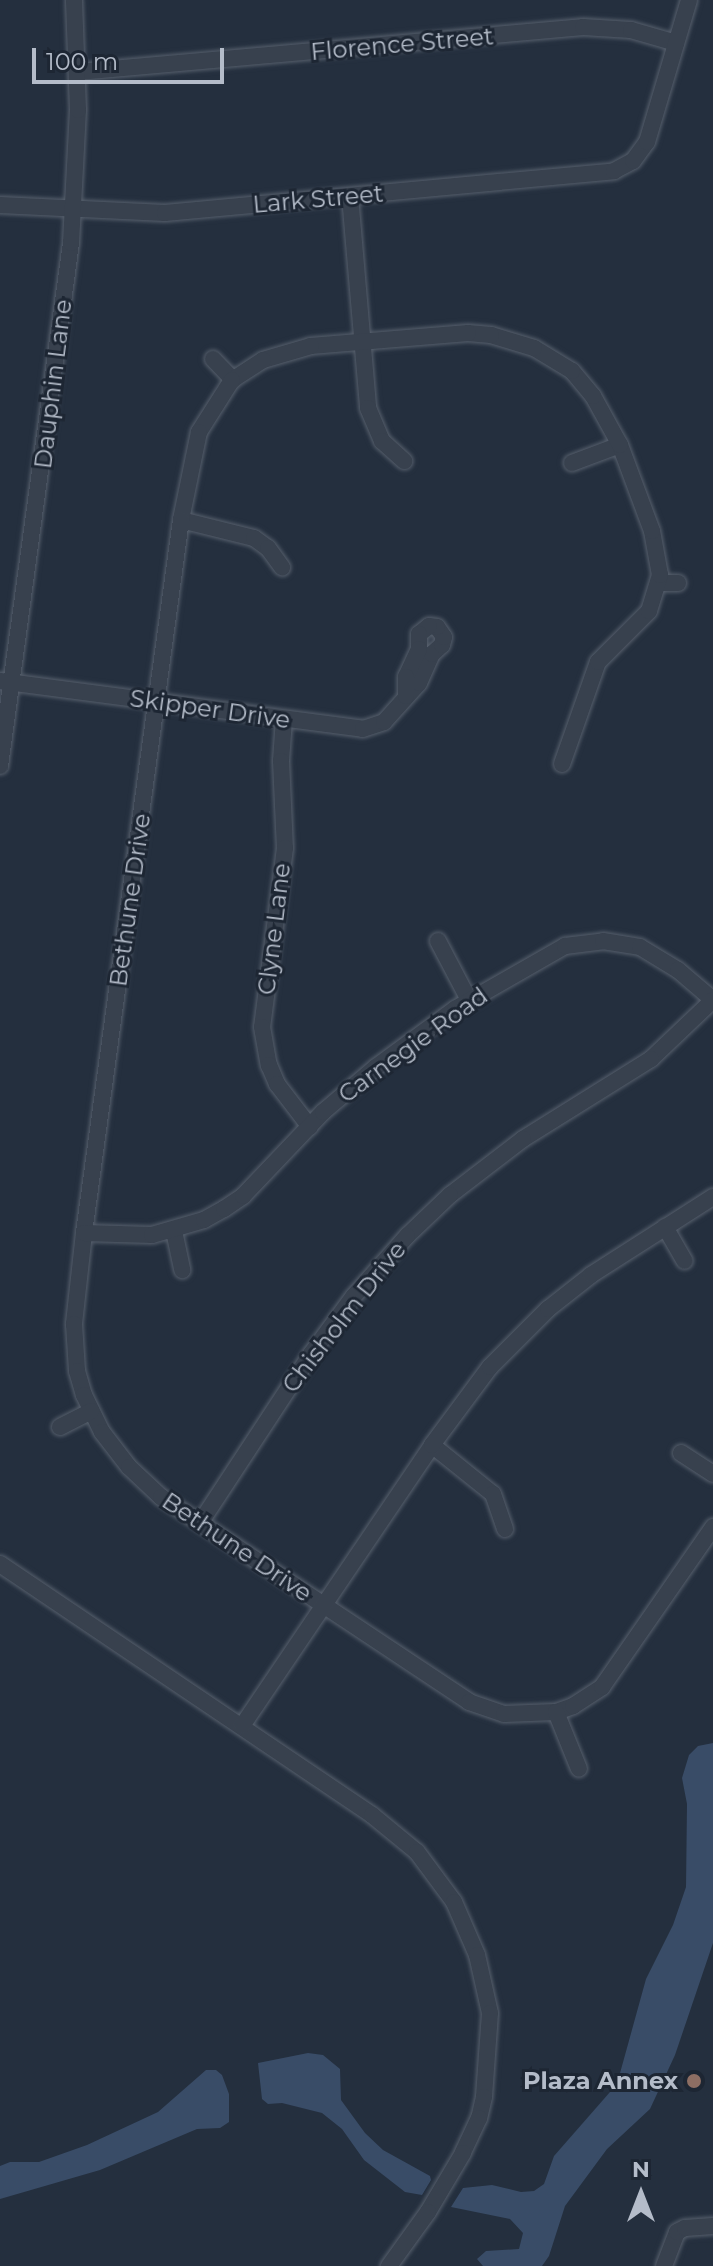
<!DOCTYPE html>
<html>
<head>
<meta charset="utf-8">
<style>
	body { margin:0 }
	#map { position:relative; width:713px; height:2266px; overflow:hidden; background:#242f3e; font-family:Montserrat,sans-serif }
	div>[style] { position:absolute }
	.water>* { inset:0; background:#394c67 }
	.roads { filter:drop-shadow(0 0 2px #565f6c) drop-shadow(0 0 2px #565f6c) }
	.minor>* { height:16px; margin:-8px; padding:0 8px; transform-origin:8px; border-radius:8px; background:#38414e }
	.dots>* { width:22px; height:22px; translate:-50% -50%; box-sizing:border-box; border:4px solid #1d2633; border-radius:50% }
	span { translate:-50% -50%; white-space:nowrap; text-align:center; line-height:1.15; -webkit-text-stroke:6px #1d2633; paint-order:stroke }
	.street-label { font-size:24px; color:#b4bcc9 }
	.poi-label { font-size:24px; color:#b4bcc9; font-weight:700 }
	.right { translate:-100% -50%; text-align:right }
	.north { position:absolute; left:601px; top:2154px; width:80px; height:80px; -webkit-text-stroke:6px #1d2633; paint-order:stroke; rotate:0deg; font-size:22px; font-weight:700; line-height:32px; text-align:center; color:#b4bcc9 }
	.north::after { content:''; display:block; margin:auto; width:28px; height:36px; background:#b4bcc9; clip-path:polygon(50% 0,100% 100%,50% 72%,0 100%) }
	.scale { position:absolute; left:32px; top:48px; width:192px; height:36px; box-sizing:border-box; border:4px solid #b4bcc9; border-top:0; padding-left:10px; font-size:24px; line-height:28px; white-space:nowrap; color:#b4bcc9; -webkit-text-stroke:6px #1d2633; paint-order:stroke }
</style>
</head>
<body>
<div id="map">
	<div class="water">
		<div style="clip-path:polygon(713px 1743px,713px 1943px,675px 2055px,650px 2109px,607px 2149px,565px 2206px,549px 2256px,542px 2266px,483px 2266px,477px 2259px,486px 2251px,519px 2249px,523px 2233px,510px 2219px,451px 2207px,463px 2188px,492px 2185px,521px 2192px,534px 2191px,544px 2184px,554px 2156px,617px 2084px,646px 1979px,673px 1925px,686px 1887px,687px 1804px,682px 1778px,689px 1755px,698px 1746px)"></div>
		<div style="clip-path:polygon(308px 2053px,323px 2055px,340px 2069px,341px 2100px,365px 2133px,383px 2150px,430px 2176px,431px 2180px,422px 2195px,405px 2192px,364px 2160px,342px 2129px,322px 2113px,282px 2103px,268px 2104px,262px 2099px,258px 2063px)"></div>
		<div style="clip-path:polygon(206px 2070px,216px 2070px,222px 2075px,229px 2094px,229px 2122px,220px 2128px,197px 2129px,100px 2170px,0 2199px,0 2166px,10px 2162px,39px 2162px,87px 2145px,158px 2112px)"></div>
	</div>
	<div class="roads">
		<div class="minor">
			<div style="left:78px;top:72px;width:507px;rotate:-5.09deg"></div>
			<div style="left:583px;top:27px;width:48px;rotate:3.6deg"></div>
			<div style="left:631px;top:30px;width:47px;rotate:16.1deg"></div>
			<div style="left:350px;top:196px;width:213px;rotate:85.1deg"></div>
			<div style="left:368px;top:408px;width:36px;rotate:67deg"></div>
			<div style="left:382px;top:441px;width:30px;rotate:42deg"></div>
			<div style="left:0;top:205px;width:165px;rotate:2.8deg"></div>
			<div style="left:165px;top:213px;width:451px;rotate:-5.3deg"></div>
			<div style="left:614px;top:171px;width:21px;rotate:-28deg"></div>
			<div style="left:633px;top:161px;width:24px;rotate:-54deg"></div>
			<div style="left:647px;top:142px;width:148px;rotate:-73.5deg"></div>
			<div style="left:213px;top:359px;width:29px;rotate:46deg"></div>
			<div style="left:572px;top:463px;width:51px;rotate:-20.6deg"></div>
			<div style="left:181px;top:520px;width:75px;rotate:13.9deg"></div>
			<div style="left:254px;top:538px;width:17px;rotate:36deg"></div>
			<div style="left:268px;top:548px;width:24px;rotate:54deg"></div>
			<div style="left:659px;top:583px;width:19px"></div>
			<div style="left:0;top:681px;width:366px;rotate:7.5deg"></div>
			<div style="left:363px;top:729px;width:22px;rotate:-18deg"></div>
			<div style="left:384px;top:722px;width:52px;rotate:-48.1deg"></div>
			<div style="left:419px;top:683px;width:32px;rotate:-66deg"></div>
			<div style="left:432px;top:654px;width:13px;rotate:-42deg"></div>
			<div style="left:442px;top:645px;width:8px;rotate:-76deg"></div>
			<div style="left:444px;top:637px;width:12px;rotate:-125deg"></div>
			<div style="left:437px;top:627px;width:8px;rotate:-173deg"></div>
			<div style="left:429px;top:626px;width:13px;rotate:141deg"></div>
			<div style="left:419px;top:634px;width:15px;rotate:90deg"></div>
			<div style="left:419px;top:649px;width:31px;rotate:115deg"></div>
			<div style="left:406px;top:677px;width:19px;rotate:90deg"></div>
			<div style="left:284px;top:719px;width:42px;rotate:94.1deg"></div>
			<div style="left:281px;top:761px;width:87px;rotate:87.4deg"></div>
			<div style="left:285px;top:848px;width:180px;rotate:97.3deg"></div>
			<div style="left:262px;top:1027px;width:39px;rotate:80deg"></div>
			<div style="left:269px;top:1065px;width:21px;rotate:67deg"></div>
			<div style="left:277px;top:1084px;width:54px;rotate:52.5deg"></div>
			<div style="left:562px;top:764px;width:108px;rotate:-70.6deg"></div>
			<div style="left:598px;top:662px;width:72px;rotate:-45deg"></div>
			<div style="left:649px;top:611px;width:38px;rotate:-73deg"></div>
			<div style="left:660px;top:575px;width:45px;rotate:-100.3deg"></div>
			<div style="left:652px;top:531px;width:92px;rotate:-110.4deg"></div>
			<div style="left:620px;top:445px;width:56px;rotate:-118.9deg"></div>
			<div style="left:593px;top:396px;width:33px;rotate:-130deg"></div>
			<div style="left:572px;top:371px;width:44px;rotate:-148.8deg"></div>
			<div style="left:534px;top:348px;width:45px;rotate:-163.2deg"></div>
			<div style="left:491px;top:335px;width:23px;rotate:-175deg"></div>
			<div style="left:468px;top:333px;width:158px;rotate:175.3deg"></div>
			<div style="left:311px;top:346px;width:50px;rotate:163.7deg"></div>
			<div style="left:263px;top:360px;width:37px;rotate:147deg"></div>
			<div style="left:232px;top:380px;width:62px;rotate:122.4deg"></div>
			<div style="left:199px;top:432px;width:90px;rotate:101.6deg"></div>
			<div style="left:181px;top:520px;width:720px;rotate:97.75deg"></div>
			<div style="left:84px;top:1233px;width:92px;rotate:96.3deg"></div>
			<div style="left:74px;top:1324px;width:47px;rotate:86.3deg"></div>
			<div style="left:77px;top:1371px;width:25px;rotate:74deg"></div>
			<div style="left:84px;top:1395px;width:41px;rotate:64.1deg"></div>
			<div style="left:102px;top:1432px;width:44px;rotate:52.4deg"></div>
			<div style="left:129px;top:1467px;width:44px;rotate:43.2deg"></div>
			<div style="left:161px;top:1497px;width:370px;rotate:33.6deg"></div>
			<div style="left:469px;top:1702px;width:37px;rotate:19deg"></div>
			<div style="left:504px;top:1714px;width:52px;rotate:-2.2deg"></div>
			<div style="left:556px;top:1712px;width:18px;rotate:-19deg"></div>
			<div style="left:573px;top:1706px;width:35px;rotate:-33deg"></div>
			<div style="left:602px;top:1687px;width:195px;rotate:-55.2deg"></div>
			<div style="left:0;top:766px;width:528px;rotate:-82.27deg"></div>
			<div style="left:71px;top:243px;width:133px;rotate:-87deg"></div>
			<div style="left:78px;top:110px;width:110px;rotate:-92.1deg"></div>
			<div style="left:438px;top:941px;width:67px;rotate:62.3deg"></div>
			<div style="left:665px;top:1227px;width:39px;rotate:60deg"></div>
			<div style="left:174px;top:1231px;width:40px;rotate:78deg"></div>
			<div style="left:84px;top:1233px;width:68px;rotate:1.7deg"></div>
			<div style="left:152px;top:1235px;width:54px;rotate:-16.1deg"></div>
			<div style="left:204px;top:1220px;width:23px;rotate:-29deg"></div>
			<div style="left:224px;top:1209px;width:23px;rotate:-34deg"></div>
			<div style="left:243px;top:1196px;width:116px;rotate:-46.4deg"></div>
			<div style="left:323px;top:1112px;width:70px;rotate:-40.3deg"></div>
			<div style="left:376px;top:1067px;width:98px;rotate:-36.3deg"></div>
			<div style="left:455px;top:1009px;width:127px;rotate:-29.8deg"></div>
			<div style="left:565px;top:946px;width:38px;rotate:-7deg"></div>
			<div style="left:603px;top:941px;width:37px;rotate:9deg"></div>
			<div style="left:640px;top:947px;width:44px;rotate:31.2deg"></div>
			<div style="left:678px;top:970px;width:46px;rotate:40.6deg"></div>
			<div style="left:713px;top:1000px;width:86px;rotate:136.4deg"></div>
			<div style="left:651px;top:1059px;width:151px;rotate:148deg"></div>
			<div style="left:523px;top:1139px;width:92px;rotate:142.5deg"></div>
			<div style="left:450px;top:1195px;width:59px;rotate:136.4deg"></div>
			<div style="left:407px;top:1236px;width:81px;rotate:131.5deg"></div>
			<div style="left:353px;top:1297px;width:71px;rotate:126.4deg"></div>
			<div style="left:311px;top:1354px;width:202px;rotate:123.3deg"></div>
			<div style="left:60px;top:1427px;width:35px;rotate:-27deg"></div>
			<div style="left:432px;top:1445px;width:78px;rotate:38.8deg"></div>
			<div style="left:493px;top:1494px;width:37px;rotate:71deg"></div>
			<div style="left:681px;top:1453px;width:38px;rotate:33deg"></div>
			<div style="left:0;top:1564px;width:449px;rotate:34deg"></div>
			<div style="left:372px;top:1815px;width:58px;rotate:39.4deg"></div>
			<div style="left:417px;top:1852px;width:62px;rotate:53.5deg"></div>
			<div style="left:454px;top:1902px;width:58px;rotate:66.5deg"></div>
			<div style="left:477px;top:1955px;width:59px;rotate:77.4deg"></div>
			<div style="left:490px;top:2013px;width:84px;rotate:94.1deg"></div>
			<div style="left:484px;top:2097px;width:22px;rotate:103deg"></div>
			<div style="left:479px;top:2118px;width:38px;rotate:115deg"></div>
			<div style="left:463px;top:2153px;width:69px;rotate:120.7deg"></div>
			<div style="left:428px;top:2212px;width:67px;rotate:125.8deg"></div>
			<div style="left:556px;top:1712px;width:61px;rotate:68deg"></div>
			<div style="left:242px;top:1726px;width:339px;rotate:-55.9deg"></div>
			<div style="left:432px;top:1445px;width:97px;rotate:-53.4deg"></div>
			<div style="left:490px;top:1367px;width:82px;rotate:-45deg"></div>
			<div style="left:548px;top:1309px;width:55px;rotate:-38.3deg"></div>
			<div style="left:591px;top:1275px;width:145px;rotate:-32.6deg"></div>
			<div style="left:664px;top:2266px;width:36px;rotate:-69deg"></div>
			<div style="left:677px;top:2232px;width:9px;rotate:-27deg"></div>
			<div style="left:685px;top:2228px;width:28px;rotate:-4deg"></div>
		</div>
	</div>
	<div class="dots">
		<div style="left:694px;top:2081px;background:#8d6e63"></div>
	</div>
	<div class="street-label">
		<span style="left:402px;top:44px;rotate:-5deg">Florence Street</span>
		<span style="left:318px;top:199px;rotate:-5deg">Lark Street</span>
		<span style="left:53px;top:384px;rotate:-83deg">Dauphin Lane</span>
		<span style="left:210px;top:709px;rotate:8deg">Skipper Drive</span>
		<span style="left:130px;top:900px;rotate:-82deg">Bethune Drive</span>
		<span style="left:274px;top:929px;rotate:-83deg">Clyne Lane</span>
		<span style="left:413px;top:1045px;rotate:-36deg">Carnegie Road</span>
		<span style="left:344px;top:1317px;rotate:-52deg">Chisholm Drive</span>
		<span style="left:237px;top:1547px;rotate:34deg">Bethune Drive</span>
	</div>
	<div class="poi-label">
		<span class="right" style="left:678px;top:2081px">Plaza Annex</span>
	</div>
	<div class="north">N</div>
	<div class="scale">100 m</div>
</div>
</body>
</html>
